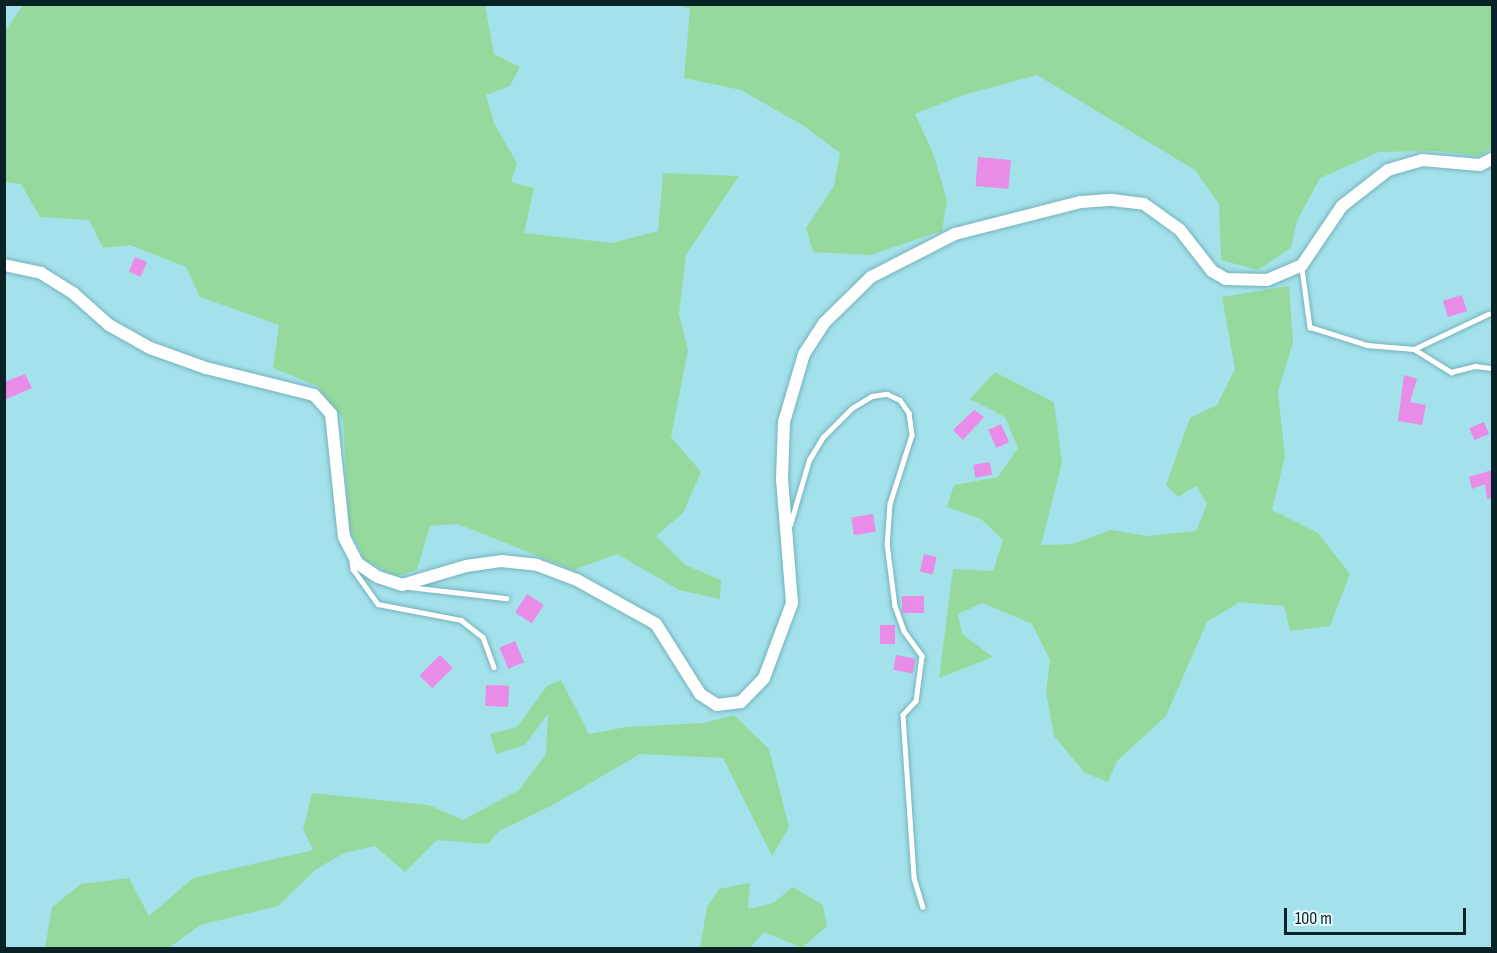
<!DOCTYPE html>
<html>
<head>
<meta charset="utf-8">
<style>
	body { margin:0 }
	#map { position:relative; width:1497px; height:953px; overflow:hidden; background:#a4e2eb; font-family:"Sofia Sans Condensed",sans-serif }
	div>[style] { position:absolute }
	.green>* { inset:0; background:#95da9c }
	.building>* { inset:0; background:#e88ce8; transform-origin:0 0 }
	.roads { filter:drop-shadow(0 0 2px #75b2bb) drop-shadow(0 0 2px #75b2bb) }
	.service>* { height:4.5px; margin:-2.25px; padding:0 2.25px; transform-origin:2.25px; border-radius:2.25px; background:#fff }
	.tertiary>* { height:12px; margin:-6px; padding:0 6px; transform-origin:6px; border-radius:6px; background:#fff }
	span { translate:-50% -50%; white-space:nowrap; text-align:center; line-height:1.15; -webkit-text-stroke:4.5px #e9fbfd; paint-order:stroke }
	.frame { position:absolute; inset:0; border:6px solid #082225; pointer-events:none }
	.scale { position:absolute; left:1284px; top:908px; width:182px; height:27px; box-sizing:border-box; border:3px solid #082225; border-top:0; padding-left:8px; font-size:18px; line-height:21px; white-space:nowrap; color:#082225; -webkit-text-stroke:4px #e9fbfd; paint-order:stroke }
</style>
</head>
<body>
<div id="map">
	<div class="green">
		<div style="clip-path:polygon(23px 5px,485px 5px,494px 54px,520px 67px,510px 86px,486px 95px,494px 123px,517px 163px,511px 182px,534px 188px,524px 233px,612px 243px,658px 231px,663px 173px,739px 176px,686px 255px,679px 314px,688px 350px,671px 437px,701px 472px,683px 513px,656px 536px,685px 565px,721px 580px,720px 599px,679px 590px,617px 554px,573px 570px,458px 524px,430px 526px,417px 570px,396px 576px,365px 560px,349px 528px,343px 419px,317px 386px,273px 368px,279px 325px,200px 297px,186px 267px,130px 245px,103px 248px,89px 220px,40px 217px,21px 184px,5px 182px,5px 31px)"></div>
		<div style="clip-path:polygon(678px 5px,1492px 5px,1492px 147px,1480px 156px,1435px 151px,1379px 152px,1320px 178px,1297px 221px,1291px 248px,1258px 270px,1221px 260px,1219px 204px,1195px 170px,1037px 75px,963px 95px,915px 114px,933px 153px,947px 200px,942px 231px,870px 255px,813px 252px,806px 228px,834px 186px,840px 153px,804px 126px,741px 90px,684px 78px,690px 9px)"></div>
		<div style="clip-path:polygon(1289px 286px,1293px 342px,1278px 392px,1285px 456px,1272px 510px,1318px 533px,1350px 574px,1330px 626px,1290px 631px,1284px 606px,1240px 602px,1207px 622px,1166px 716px,1117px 761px,1108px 782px,1085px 773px,1054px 736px,1046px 692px,1050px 660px,1032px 624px,983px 603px,958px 614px,962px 634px,993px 657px,939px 678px,953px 569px,993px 571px,1003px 540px,981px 519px,947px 507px,954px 485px,998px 477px,1018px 448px,1005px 417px,970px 399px,995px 372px,1054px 402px,1062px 463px,1041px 545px,1072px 544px,1111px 530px,1147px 536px,1196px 531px,1207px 504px,1196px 486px,1178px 497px,1166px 485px,1190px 418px,1217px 405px,1235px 369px,1222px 297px)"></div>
		<div style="clip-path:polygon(561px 680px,589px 734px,626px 727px,704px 723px,734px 715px,769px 749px,789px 827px,772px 856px,723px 758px,640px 754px,551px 806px,499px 831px,488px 844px,437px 840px,405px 872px,375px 846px,344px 853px,315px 870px,278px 906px,200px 925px,169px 948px,45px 948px,52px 907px,81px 884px,129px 878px,149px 916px,193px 878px,313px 850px,303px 829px,312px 793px,429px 805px,463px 820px,519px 790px,546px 754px,548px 714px,525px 745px,496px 754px,490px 734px,517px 727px,547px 686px)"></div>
		<div style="clip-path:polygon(750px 883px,748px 909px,773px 903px,793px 887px,823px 905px,827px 926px,802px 948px,764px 932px,750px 948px,700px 948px,707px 907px,719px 889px)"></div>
	</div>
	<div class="building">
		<div style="left:978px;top:157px;width:33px;height:29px;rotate:5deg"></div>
		<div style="left:135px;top:257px;width:13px;height:16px;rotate:23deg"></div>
		<div style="left:1462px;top:295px;width:17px;height:20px;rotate:73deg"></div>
		<div style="clip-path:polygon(25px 374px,32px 388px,4px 400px,4px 382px)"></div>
		<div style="clip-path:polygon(1404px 375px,1417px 379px,1410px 402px,1426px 405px,1422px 425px,1398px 421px)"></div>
		<div style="clip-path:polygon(974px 410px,984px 417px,963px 440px,953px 430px)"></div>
		<div style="left:1484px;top:422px;width:13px;height:16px;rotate:67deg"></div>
		<div style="left:1001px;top:424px;width:20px;height:14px;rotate:66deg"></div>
		<div style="left:990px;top:462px;width:13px;height:17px;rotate:81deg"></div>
		<div style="clip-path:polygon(1492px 470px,1492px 498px,1487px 499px,1485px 484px,1472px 489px,1469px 477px)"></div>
		<div style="left:873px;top:514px;width:18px;height:22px;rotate:81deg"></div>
		<div style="left:924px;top:554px;width:13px;height:18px;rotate:13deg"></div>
		<div style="left:527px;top:594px;width:20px;height:22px;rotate:33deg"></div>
		<div style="left:902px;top:596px;width:22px;height:17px"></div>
		<div style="left:880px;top:625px;width:15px;height:19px"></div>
		<div style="left:515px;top:641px;width:23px;height:17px;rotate:67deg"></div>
		<div style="left:440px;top:655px;width:18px;height:29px;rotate:45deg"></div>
		<div style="left:896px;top:655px;width:20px;height:15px;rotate:11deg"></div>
		<div style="left:486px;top:685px;width:23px;height:21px;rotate:2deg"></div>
	</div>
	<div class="roads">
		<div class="service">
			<div style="left:1302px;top:268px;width:60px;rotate:82.3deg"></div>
			<div style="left:1310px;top:327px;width:60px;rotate:17.5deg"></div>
			<div style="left:1367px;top:345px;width:47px;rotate:4.9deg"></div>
			<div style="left:1414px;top:349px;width:82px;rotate:-25.3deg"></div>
			<div style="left:1414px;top:349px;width:44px;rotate:31.9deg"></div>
			<div style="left:1451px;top:372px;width:25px;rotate:-14deg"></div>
			<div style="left:1475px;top:366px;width:17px;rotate:7deg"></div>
			<div style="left:790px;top:525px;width:68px;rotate:-73.7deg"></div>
			<div style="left:809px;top:460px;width:26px;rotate:-59deg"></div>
			<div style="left:822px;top:438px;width:42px;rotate:-45deg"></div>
			<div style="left:852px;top:408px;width:23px;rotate:-31deg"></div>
			<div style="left:872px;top:396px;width:15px;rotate:-8deg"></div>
			<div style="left:887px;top:394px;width:14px;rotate:25deg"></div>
			<div style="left:900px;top:400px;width:16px;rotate:55deg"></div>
			<div style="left:909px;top:413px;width:22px;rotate:82deg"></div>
			<div style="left:912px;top:435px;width:72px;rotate:107.7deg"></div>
			<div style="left:890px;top:504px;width:39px;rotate:94deg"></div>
			<div style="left:887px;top:543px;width:64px;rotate:82.8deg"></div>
			<div style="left:895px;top:606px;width:27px;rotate:70deg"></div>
			<div style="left:904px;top:631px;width:31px;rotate:54deg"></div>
			<div style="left:922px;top:656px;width:45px;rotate:97.6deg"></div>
			<div style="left:916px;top:701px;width:19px;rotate:133deg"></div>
			<div style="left:903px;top:715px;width:163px;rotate:86.1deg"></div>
			<div style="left:914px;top:878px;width:30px;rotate:73deg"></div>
			<div style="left:352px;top:561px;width:8px;rotate:83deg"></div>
			<div style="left:353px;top:569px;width:43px;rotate:54.5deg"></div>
			<div style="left:378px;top:604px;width:85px;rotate:10.9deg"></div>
			<div style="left:461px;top:620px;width:28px;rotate:38deg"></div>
			<div style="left:483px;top:637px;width:32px;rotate:70deg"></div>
			<div style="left:409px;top:587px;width:98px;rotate:6.5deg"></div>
		</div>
		<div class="tertiary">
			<div style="left:4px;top:265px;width:38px;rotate:12deg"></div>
			<div style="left:41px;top:273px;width:38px;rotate:32deg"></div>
			<div style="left:73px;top:293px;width:48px;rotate:41.6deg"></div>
			<div style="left:109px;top:325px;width:47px;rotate:29.3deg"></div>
			<div style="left:150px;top:348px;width:59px;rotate:19.7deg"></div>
			<div style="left:206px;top:368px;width:111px;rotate:14deg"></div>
			<div style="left:314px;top:395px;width:25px;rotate:48deg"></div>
			<div style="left:331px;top:414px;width:124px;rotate:84deg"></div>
			<div style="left:344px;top:537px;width:29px;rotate:63deg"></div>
			<div style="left:357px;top:563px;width:25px;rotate:34deg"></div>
			<div style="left:378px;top:577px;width:25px;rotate:18deg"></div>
			<div style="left:402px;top:585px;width:67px;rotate:-16.5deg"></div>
			<div style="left:466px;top:566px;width:35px;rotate:-8deg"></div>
			<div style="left:501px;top:561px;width:36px;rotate:6deg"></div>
			<div style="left:537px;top:565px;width:43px;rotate:20.6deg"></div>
			<div style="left:577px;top:580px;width:90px;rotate:29.1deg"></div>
			<div style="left:656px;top:624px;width:83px;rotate:57.8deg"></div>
			<div style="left:700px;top:694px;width:20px;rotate:33deg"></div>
			<div style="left:717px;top:705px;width:24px;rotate:-7deg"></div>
			<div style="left:741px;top:702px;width:33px;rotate:-46deg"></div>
			<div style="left:764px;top:678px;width:80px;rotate:-69.5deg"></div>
			<div style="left:792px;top:603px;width:124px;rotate:-94.6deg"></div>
			<div style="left:782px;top:479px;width:57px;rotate:-88deg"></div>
			<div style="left:784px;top:422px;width:71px;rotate:-73.6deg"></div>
			<div style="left:804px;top:354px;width:38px;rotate:-57deg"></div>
			<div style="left:825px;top:322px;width:64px;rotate:-44.4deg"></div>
			<div style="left:871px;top:277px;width:94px;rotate:-27.1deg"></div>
			<div style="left:955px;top:234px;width:130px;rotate:-14.3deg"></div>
			<div style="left:1081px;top:202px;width:31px;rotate:-4deg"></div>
			<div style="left:1112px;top:200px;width:32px;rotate:7deg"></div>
			<div style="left:1144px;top:204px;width:44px;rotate:35.8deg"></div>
			<div style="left:1180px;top:230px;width:52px;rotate:52deg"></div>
			<div style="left:1212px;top:271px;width:16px;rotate:30deg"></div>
			<div style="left:1226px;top:279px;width:41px;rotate:1.4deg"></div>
			<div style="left:1267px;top:280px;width:38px;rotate:-23deg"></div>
			<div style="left:1302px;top:265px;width:71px;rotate:-55.9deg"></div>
			<div style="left:1342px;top:206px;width:58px;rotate:-38deg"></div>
			<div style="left:1388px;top:170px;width:35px;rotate:-16deg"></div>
			<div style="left:1422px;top:160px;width:58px;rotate:4.9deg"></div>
			<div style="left:1480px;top:165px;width:13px;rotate:-27deg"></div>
		</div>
	</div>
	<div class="frame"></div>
	<div class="scale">100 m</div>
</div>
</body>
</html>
